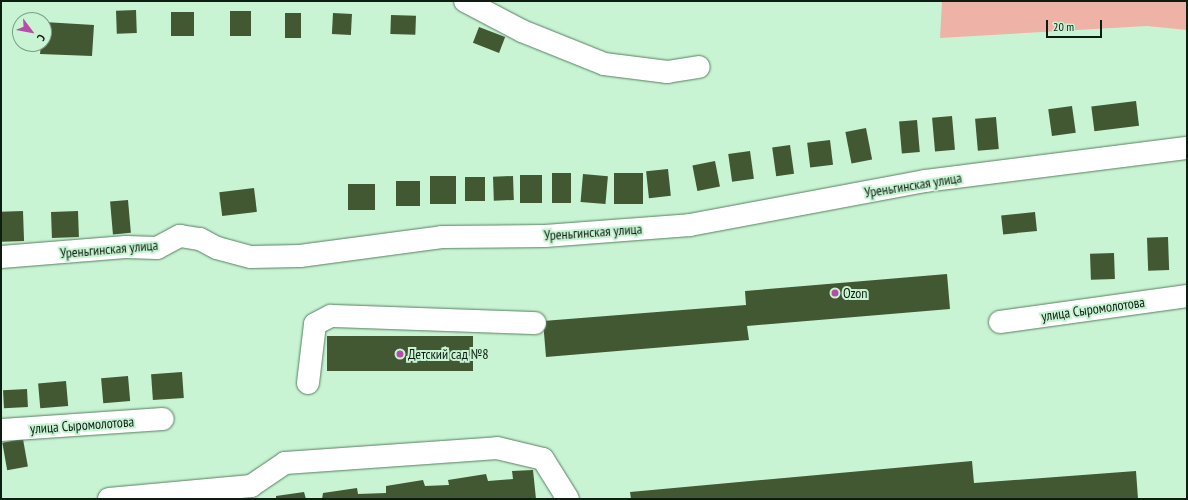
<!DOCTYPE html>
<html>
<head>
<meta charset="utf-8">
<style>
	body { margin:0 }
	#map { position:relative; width:1188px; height:500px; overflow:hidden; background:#c8f4d3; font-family:"PT Sans Narrow",sans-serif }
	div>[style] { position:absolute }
	.green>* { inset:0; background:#eeb3a6 }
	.building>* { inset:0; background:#425832; transform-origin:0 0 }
	.roads { filter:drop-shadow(0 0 1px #577f62) drop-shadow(0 0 1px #577f62) }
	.minor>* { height:22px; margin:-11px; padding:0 11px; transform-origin:11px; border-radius:11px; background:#fff }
	.dots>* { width:11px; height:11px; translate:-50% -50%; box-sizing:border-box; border:2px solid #c8f4d3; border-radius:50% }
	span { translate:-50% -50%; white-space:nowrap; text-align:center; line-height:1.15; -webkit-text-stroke:4px #c8f4d3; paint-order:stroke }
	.street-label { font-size:14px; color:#0d1d12 }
	.poi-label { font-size:14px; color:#0d1d12 }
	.left { translate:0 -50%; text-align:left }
	.frame { position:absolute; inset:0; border:2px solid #0d1d12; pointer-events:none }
	.north { position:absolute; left:12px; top:12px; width:40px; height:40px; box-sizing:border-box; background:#c8f4d3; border:1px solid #7d9e86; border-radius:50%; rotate:122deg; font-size:11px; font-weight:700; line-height:16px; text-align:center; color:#0d1d12 }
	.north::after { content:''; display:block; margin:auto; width:14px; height:18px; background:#b94cab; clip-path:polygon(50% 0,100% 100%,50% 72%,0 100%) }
	.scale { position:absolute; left:1046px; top:20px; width:56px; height:18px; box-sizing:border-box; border:2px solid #0d1d12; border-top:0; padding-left:5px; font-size:12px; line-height:14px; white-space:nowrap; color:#0d1d12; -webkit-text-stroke:3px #c8f4d3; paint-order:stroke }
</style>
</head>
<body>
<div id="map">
	<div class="green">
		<div style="clip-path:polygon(942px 1px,1187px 1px,1187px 30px,1147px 26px,940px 38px)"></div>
	</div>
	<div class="building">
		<div style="left:136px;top:10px;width:23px;height:20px;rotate:88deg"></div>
		<div style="left:230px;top:11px;width:21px;height:25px"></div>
		<div style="left:194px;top:12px;width:24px;height:23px;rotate:90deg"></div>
		<div style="left:285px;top:13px;width:16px;height:25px"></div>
		<div style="left:333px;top:13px;width:19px;height:21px;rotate:3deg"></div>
		<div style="left:391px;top:15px;width:25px;height:19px;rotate:2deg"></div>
		<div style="clip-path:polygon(44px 22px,94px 25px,92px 56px,40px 54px,41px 44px,44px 44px)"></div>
		<div style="left:479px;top:27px;width:28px;height:17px;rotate:21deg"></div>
		<div style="left:1136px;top:101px;width:25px;height:45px;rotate:83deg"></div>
		<div style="left:1072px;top:106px;width:27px;height:24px;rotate:82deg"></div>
		<div style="left:952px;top:116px;width:34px;height:20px;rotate:85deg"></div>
		<div style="left:996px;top:117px;width:32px;height:21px;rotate:85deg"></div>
		<div style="left:917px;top:120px;width:32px;height:18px;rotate:85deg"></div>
		<div style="left:866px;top:128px;width:32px;height:21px;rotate:79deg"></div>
		<div style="left:830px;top:140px;width:25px;height:23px;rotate:83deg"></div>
		<div style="left:790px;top:145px;width:29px;height:18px;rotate:82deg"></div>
		<div style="left:750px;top:151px;width:28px;height:22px;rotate:82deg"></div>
		<div style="left:715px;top:161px;width:26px;height:23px;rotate:79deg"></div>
		<div style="left:668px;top:169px;width:27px;height:22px;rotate:84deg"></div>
		<div style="left:552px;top:173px;width:19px;height:30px"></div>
		<div style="left:643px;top:173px;width:31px;height:29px;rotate:90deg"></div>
		<div style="left:583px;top:174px;width:25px;height:28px;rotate:5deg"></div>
		<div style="left:520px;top:175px;width:22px;height:28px"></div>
		<div style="left:430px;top:176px;width:26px;height:28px"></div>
		<div style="left:513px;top:176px;width:24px;height:20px;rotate:88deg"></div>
		<div style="left:465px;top:177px;width:20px;height:24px"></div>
		<div style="left:396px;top:181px;width:24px;height:25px"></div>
		<div style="left:348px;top:184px;width:27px;height:26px"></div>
		<div style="left:254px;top:188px;width:24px;height:35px;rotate:83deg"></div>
		<div style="left:128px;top:200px;width:33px;height:18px;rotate:85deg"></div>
		<div style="left:23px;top:211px;width:30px;height:22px;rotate:88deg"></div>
		<div style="left:78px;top:211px;width:26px;height:27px;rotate:88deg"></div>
		<div style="left:1035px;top:212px;width:19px;height:34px;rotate:84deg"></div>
		<div style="left:1168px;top:237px;width:33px;height:21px;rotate:88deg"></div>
		<div style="left:1114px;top:253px;width:26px;height:24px;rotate:88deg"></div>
		<div style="clip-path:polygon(947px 274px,950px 309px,747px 326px,749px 340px,546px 357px,543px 321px,746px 305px,745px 291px)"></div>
		<div style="left:327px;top:336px;width:146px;height:35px"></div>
		<div style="left:182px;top:372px;width:26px;height:31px;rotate:86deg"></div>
		<div style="left:128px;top:376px;width:25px;height:27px;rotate:85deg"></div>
		<div style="left:66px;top:381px;width:25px;height:28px;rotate:85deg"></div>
		<div style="left:27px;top:389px;width:18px;height:24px;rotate:87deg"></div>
		<div style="left:23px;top:439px;width:28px;height:21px;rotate:80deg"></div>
		<div style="clip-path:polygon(972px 461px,974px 483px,1136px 471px,1138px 499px,631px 499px,630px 492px)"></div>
		<div style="clip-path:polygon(533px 470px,536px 499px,322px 499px,323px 493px,357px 488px,358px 494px,386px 493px,386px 486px,423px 480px,425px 486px,449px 485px,448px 480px,486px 474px,488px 481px,513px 479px,512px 471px)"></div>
		<div style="clip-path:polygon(304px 492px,306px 499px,276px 499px,276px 496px)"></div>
	</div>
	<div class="roads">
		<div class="minor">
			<div style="left:465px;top:1px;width:64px;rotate:27.8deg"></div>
			<div style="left:522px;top:31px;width:88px;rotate:21.9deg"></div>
			<div style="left:604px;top:64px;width:64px;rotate:7.2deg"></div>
			<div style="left:667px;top:72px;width:32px;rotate:-9deg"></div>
			<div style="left:1px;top:257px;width:125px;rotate:-4.6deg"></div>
			<div style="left:126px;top:247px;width:31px;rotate:2deg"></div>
			<div style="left:157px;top:248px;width:26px;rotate:-28deg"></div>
			<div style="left:180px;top:236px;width:20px;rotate:9deg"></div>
			<div style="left:200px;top:239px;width:19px;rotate:28deg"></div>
			<div style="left:217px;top:248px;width:35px;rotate:15deg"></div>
			<div style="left:251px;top:257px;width:49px;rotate:-1.2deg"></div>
			<div style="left:300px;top:256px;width:143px;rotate:-7.6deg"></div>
			<div style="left:442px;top:237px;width:103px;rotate:-0.6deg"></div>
			<div style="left:545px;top:236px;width:145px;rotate:-4.3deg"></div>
			<div style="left:690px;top:225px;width:239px;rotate:-10.6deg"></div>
			<div style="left:925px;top:181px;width:264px;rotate:-7.2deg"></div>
			<div style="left:1000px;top:322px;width:189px;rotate:-7.9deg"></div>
			<div style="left:308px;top:383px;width:59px;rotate:-83.2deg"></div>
			<div style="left:315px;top:324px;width:18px;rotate:-27deg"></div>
			<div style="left:331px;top:316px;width:204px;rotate:2deg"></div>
			<div style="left:1px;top:430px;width:162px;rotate:-3.9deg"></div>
			<div style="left:109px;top:499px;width:143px;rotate:-5.2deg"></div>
			<div style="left:251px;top:486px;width:41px;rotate:-34.1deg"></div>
			<div style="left:285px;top:463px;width:213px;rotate:-4deg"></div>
			<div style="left:497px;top:448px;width:47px;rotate:13.4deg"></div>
			<div style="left:543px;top:459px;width:47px;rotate:58deg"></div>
		</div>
	</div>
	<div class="dots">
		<div style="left:835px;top:293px;background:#b94cab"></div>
		<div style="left:400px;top:354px;background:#b94cab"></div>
	</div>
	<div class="street-label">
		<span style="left:913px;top:185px;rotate:-9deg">Уреньгинская улица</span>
		<span style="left:593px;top:232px;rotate:-4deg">Уреньгинская улица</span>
		<span style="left:109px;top:249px;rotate:-5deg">Уреньгинская улица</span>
		<span style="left:1093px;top:309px;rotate:-8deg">улица Сыромолотова</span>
		<span style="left:82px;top:425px;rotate:-4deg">улица Сыромолотова</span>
	</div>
	<div class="poi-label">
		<span class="left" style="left:843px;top:293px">Ozon</span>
		<span class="left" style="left:408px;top:354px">Детский сад №8</span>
	</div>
	<div class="frame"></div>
	<div class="north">С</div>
	<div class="scale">20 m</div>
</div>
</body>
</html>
